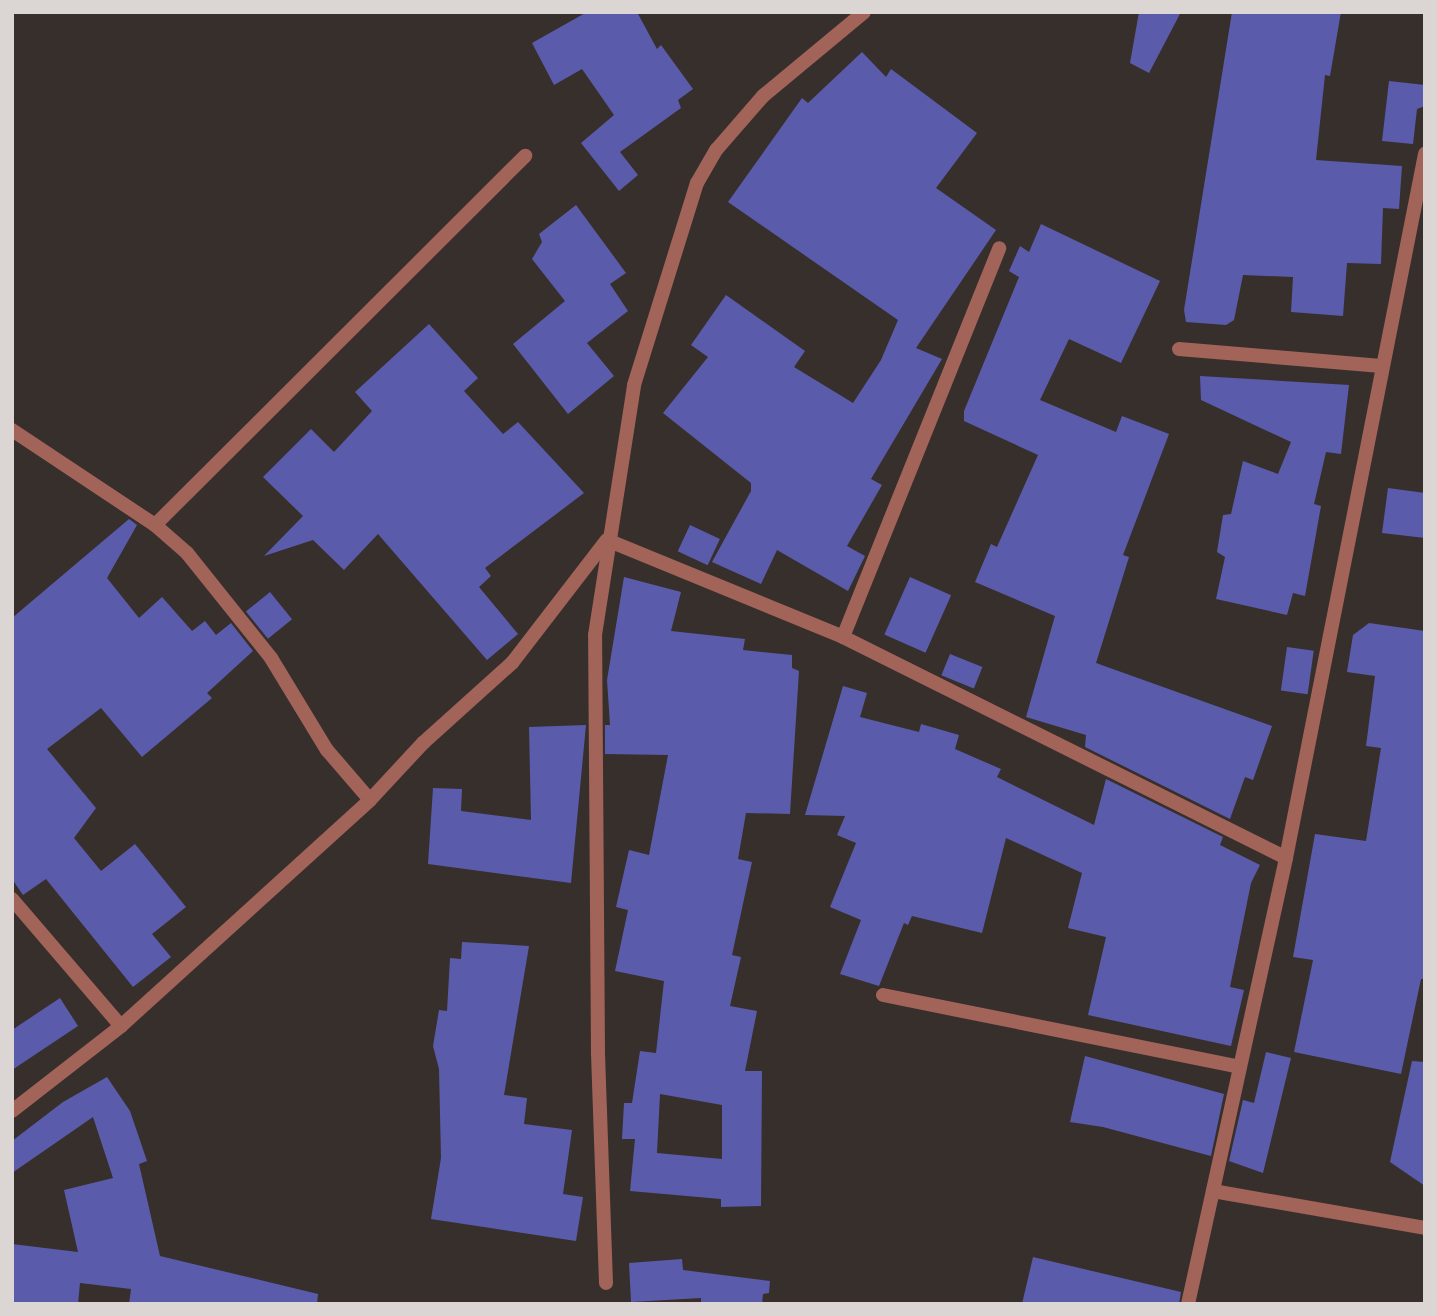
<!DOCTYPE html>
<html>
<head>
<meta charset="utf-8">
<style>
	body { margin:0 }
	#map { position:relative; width:1437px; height:1316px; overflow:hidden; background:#372f2b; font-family:Karla,sans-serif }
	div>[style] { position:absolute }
	.building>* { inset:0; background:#5b5bac; transform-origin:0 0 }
	.lane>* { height:14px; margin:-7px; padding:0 7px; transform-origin:7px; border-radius:7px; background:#a26359 }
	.street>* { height:14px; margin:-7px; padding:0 7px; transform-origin:7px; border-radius:7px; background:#a26359 }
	span { translate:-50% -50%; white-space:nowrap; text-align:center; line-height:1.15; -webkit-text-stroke:6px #2c2621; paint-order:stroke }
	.frame { position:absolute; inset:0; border:14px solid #dbd6d3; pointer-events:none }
</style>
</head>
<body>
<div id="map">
	<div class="building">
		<div style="clip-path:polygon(587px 12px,637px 12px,657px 49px,661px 45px,693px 89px,678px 100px,681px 108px,620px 152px,638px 175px,619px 191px,581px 143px,614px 115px,582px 69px,554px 85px,532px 43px)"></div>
		<div style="clip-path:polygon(1139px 12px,1181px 12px,1149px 73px,1130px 63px)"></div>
		<div style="clip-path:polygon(1232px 12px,1341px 12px,1330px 76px,1325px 75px,1316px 160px,1402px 166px,1399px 209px,1383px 208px,1381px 264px,1347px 263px,1343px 316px,1291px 312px,1293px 277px,1243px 275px,1234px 320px,1226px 325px,1186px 322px,1184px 310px)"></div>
		<div style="clip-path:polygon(862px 52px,886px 77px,891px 69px,977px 133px,936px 188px,996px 230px,916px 348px,942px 359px,871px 479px,882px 485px,847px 546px,865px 556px,848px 591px,777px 550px,761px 584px,712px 562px,751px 491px,751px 483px,663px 413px,708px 357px,691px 345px,726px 295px,805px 351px,794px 367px,853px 403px,881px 360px,898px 320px,728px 202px,802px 98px,808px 103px)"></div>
		<div style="clip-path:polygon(1389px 81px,1425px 85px,1425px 106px,1417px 109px,1413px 144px,1382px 141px)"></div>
		<div style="clip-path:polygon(576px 205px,626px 273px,610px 284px,628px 311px,587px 343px,614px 376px,568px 414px,513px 344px,565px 301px,532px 259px,542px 242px,539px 234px)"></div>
		<div style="clip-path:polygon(1041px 224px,1160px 281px,1121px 363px,1069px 339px,1040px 400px,1116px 432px,1122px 416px,1169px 434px,1123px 555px,1129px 557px,1096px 663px,1272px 726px,1253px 780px,1245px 777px,1230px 819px,1085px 747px,1086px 735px,1026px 717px,1055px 616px,975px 582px,991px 544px,997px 547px,1038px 455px,964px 421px,964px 411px,1019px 277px,1009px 271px,1020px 246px,1029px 252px)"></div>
		<div style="clip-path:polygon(429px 324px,478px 378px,464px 391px,503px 434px,518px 422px,584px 493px,485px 568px,491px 576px,479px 587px,518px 634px,487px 660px,378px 534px,344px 570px,313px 540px,264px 556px,303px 516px,263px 477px,311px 429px,334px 452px,372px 411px,355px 392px)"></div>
		<div style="clip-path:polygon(1200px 376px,1349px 385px,1341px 454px,1326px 452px,1314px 504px,1321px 506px,1305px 596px,1293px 593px,1287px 615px,1216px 599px,1225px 557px,1217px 552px,1223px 515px,1231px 514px,1243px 461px,1278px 474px,1291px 442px,1201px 400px)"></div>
		<div style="clip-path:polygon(1388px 488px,1425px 493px,1425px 538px,1382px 533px)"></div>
		<div style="clip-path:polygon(129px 519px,137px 525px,107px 578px,139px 618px,162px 597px,192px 631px,205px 621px,216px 635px,231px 623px,253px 651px,207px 693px,212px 698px,142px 757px,101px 708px,47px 749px,96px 808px,74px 838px,101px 871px,135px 844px,186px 907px,152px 934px,171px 957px,133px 987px,46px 879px,23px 895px,12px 879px,12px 618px)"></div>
		<div style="left:690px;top:525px;width:33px;height:29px;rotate:25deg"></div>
		<div style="clip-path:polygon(evenodd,624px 577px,681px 592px,671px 631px,745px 639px,743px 650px,792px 655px,792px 668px,799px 671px,790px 814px,746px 813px,738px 859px,752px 862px,732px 955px,741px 957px,730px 1006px,757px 1011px,745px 1071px,762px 1071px,761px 1206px,721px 1207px,721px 1199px,630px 1191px,635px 1139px,622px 1139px,624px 1103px,632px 1103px,640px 1051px,656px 1053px,664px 981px,615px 971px,628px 910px,616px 907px,629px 850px,649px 855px,668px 755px,605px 754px,605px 725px,610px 725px,607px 680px,624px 577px,660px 1094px,722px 1105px,722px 1159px,657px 1153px,660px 1094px)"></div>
		<div style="left:910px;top:577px;width:45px;height:63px;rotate:24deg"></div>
		<div style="left:270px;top:592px;width:35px;height:31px;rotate:51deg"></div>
		<div style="clip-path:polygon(1369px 623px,1425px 631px,1425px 979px,1421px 979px,1401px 1074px,1294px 1052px,1313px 960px,1293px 957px,1315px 834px,1366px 841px,1381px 748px,1366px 746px,1375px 676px,1347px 672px,1353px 635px)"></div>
		<div style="left:1287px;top:647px;width:27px;height:44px;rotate:8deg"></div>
		<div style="left:950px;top:654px;width:35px;height:23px;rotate:22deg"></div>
		<div style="clip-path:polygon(843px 686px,867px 693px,860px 717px,919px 732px,921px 724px,959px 735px,955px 749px,1001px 769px,997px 777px,1094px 825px,1106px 779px,1223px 837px,1220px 845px,1260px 865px,1251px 883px,1230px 987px,1244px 990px,1231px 1046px,1088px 1015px,1106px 937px,1068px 928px,1082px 873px,1006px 838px,982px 933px,912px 916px,908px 925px,904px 923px,879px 986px,840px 974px,861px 920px,830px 907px,856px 843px,837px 835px,845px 816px,805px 815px)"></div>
		<div style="clip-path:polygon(586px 725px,571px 883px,428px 864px,433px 788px,462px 789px,461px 811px,531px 820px,529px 727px)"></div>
		<div style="clip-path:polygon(462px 942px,529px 946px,504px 1095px,527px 1098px,524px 1124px,572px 1130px,563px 1194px,583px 1197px,576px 1241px,431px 1219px,441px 1158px,439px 1069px,433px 1046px,439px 1010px,447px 1011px,450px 958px,461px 959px)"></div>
		<div style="clip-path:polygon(60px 998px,78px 1026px,12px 1070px,12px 1030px)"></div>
		<div style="clip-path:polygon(1266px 1052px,1291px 1058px,1263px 1173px,1229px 1161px,1243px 1100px,1254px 1103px)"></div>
		<div style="clip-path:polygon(1085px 1056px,1224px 1094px,1211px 1156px,1103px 1127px,1070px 1122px)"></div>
		<div style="clip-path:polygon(1412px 1061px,1425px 1062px,1425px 1186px,1390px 1162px)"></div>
		<div style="clip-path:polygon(107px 1077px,130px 1111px,147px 1161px,139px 1164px,160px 1256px,318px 1294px,317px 1304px,129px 1304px,131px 1289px,80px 1283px,78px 1304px,12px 1304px,12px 1244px,78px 1252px,64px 1190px,113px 1178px,93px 1117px,12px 1173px,12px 1141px,63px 1102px)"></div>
		<div style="clip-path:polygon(1033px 1257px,1181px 1292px,1179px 1304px,1022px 1304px)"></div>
		<div style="clip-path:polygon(682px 1259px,683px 1270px,770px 1281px,769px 1293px,763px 1294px,762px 1304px,701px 1304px,701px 1298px,631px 1302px,629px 1263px)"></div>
	</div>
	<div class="lane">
		<div style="left:12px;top:899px;width:167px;rotate:49.4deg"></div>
		<div style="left:883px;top:995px;width:364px;rotate:11.4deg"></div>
	</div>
	<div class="street">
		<div style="left:1179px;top:349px;width:203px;rotate:4.8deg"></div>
		<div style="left:12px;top:430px;width:172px;rotate:33.6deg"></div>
		<div style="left:155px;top:525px;width:43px;rotate:41.2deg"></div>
		<div style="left:187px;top:553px;width:134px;rotate:51.3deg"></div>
		<div style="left:271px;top:658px;width:108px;rotate:58.7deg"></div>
		<div style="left:327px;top:750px;width:66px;rotate:49.3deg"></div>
		<div style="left:155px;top:525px;width:523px;rotate:-44.92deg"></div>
		<div style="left:607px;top:540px;width:255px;rotate:22.3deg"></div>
		<div style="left:843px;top:637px;width:495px;rotate:26.5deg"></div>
		<div style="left:843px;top:637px;width:419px;rotate:-68.1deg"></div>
		<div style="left:12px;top:1111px;width:138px;rotate:-37.9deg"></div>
		<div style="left:121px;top:1026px;width:336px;rotate:-42.2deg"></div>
		<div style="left:370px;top:800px;width:78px;rotate:-47.1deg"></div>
		<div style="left:423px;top:743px;width:120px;rotate:-42deg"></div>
		<div style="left:512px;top:663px;width:154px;rotate:-52.4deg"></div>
		<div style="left:1213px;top:1191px;width:215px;rotate:9.9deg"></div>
		<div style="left:606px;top:1283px;width:231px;rotate:-92deg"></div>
		<div style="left:598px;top:1052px;width:417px;rotate:-90.4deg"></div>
		<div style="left:595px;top:635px;width:253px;rotate:-81.1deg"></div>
		<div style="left:634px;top:385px;width:212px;rotate:-72.7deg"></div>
		<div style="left:697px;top:183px;width:39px;rotate:-60deg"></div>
		<div style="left:717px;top:149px;width:70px;rotate:-49deg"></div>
		<div style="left:763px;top:96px;width:131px;rotate:-39.7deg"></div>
		<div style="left:1188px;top:1304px;width:457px;rotate:-77.6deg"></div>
		<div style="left:1286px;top:858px;width:718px;rotate:-78.83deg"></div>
	</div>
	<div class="frame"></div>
</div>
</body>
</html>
